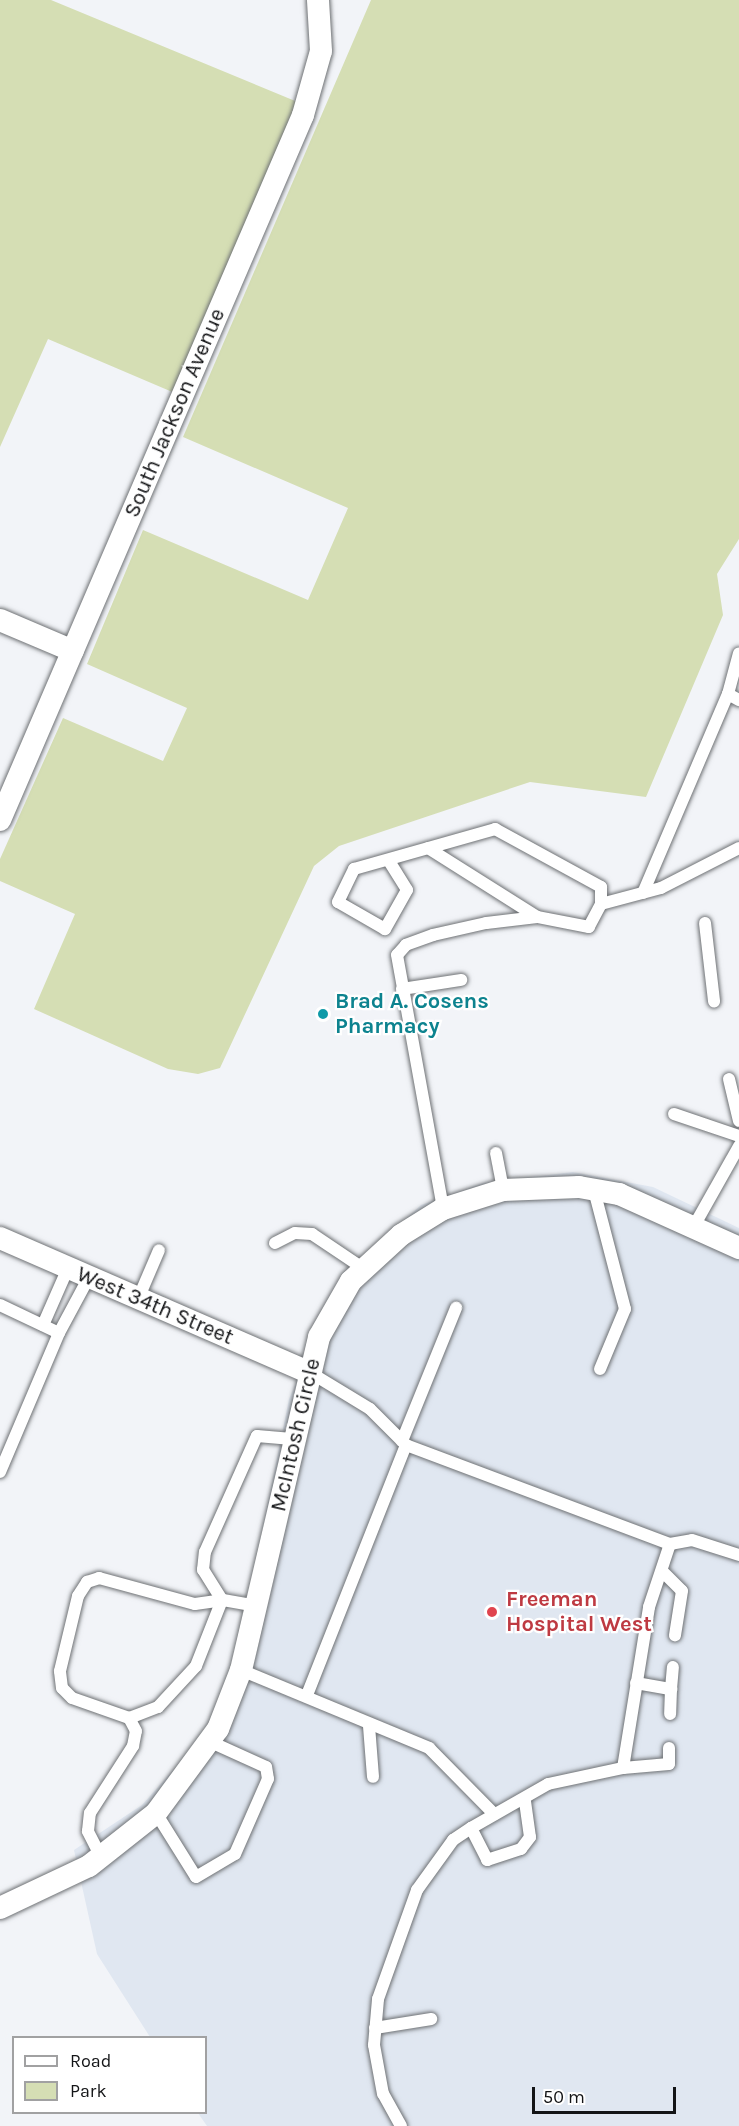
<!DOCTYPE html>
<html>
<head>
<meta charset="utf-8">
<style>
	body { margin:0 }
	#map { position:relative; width:739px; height:2126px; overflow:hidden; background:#f2f4f8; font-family:Karla,sans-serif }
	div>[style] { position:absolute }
	.built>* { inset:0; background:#e0e7f1 }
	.green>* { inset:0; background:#d5deb4 }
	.roads { filter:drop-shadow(0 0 2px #6e7174) drop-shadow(0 0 2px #6e7174) }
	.service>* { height:12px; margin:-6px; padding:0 6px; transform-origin:6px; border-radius:6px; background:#fff }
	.minor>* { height:22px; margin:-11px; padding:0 11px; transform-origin:11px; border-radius:11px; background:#fff }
	.dots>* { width:16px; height:16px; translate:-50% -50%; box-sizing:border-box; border:3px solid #fff; border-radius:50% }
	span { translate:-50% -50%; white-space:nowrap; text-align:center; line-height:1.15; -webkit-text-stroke:4.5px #fff; paint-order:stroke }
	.street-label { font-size:22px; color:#141517 }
	.culture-label { font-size:22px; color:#0d838f; font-weight:700 }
	.left { translate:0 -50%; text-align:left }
	.health-label { font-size:22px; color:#be3a42; font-weight:700 }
	.legend { position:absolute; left:12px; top:2036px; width:195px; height:78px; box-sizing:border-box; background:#fff; border:2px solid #a1a1a2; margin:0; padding:8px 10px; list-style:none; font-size:18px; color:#141517 }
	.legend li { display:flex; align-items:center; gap:12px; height:30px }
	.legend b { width:30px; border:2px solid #a1a1a2 }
	.scale { position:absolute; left:532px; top:2087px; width:144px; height:27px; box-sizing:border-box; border:3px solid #141517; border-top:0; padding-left:8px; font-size:18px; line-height:21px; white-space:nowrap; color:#141517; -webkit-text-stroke:4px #fff; paint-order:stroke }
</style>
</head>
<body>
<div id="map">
	<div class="built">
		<div style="clip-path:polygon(573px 1172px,653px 1187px,739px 1228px,739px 2126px,207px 2126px,198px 2113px,206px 2112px,206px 2038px,150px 2037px,97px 1954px,74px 1850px,142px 1805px,204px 1735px,236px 1659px,289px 1399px,343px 1275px,421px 1205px,483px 1183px)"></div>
	</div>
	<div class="green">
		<div style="clip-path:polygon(0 0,51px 0,300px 103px,177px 394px,48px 339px,0 447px)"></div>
		<div style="clip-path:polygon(371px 0,739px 0,739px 539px,717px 574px,723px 615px,646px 797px,530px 782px,339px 846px,314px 866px,220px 1068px,198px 1074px,168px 1069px,34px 1009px,75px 914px,0 881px,0 859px,63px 718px,163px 761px,187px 708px,87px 664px,143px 530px,308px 600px,348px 508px,183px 437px)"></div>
	</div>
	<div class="roads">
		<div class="service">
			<div style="left:728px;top:694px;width:42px;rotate:-75deg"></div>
			<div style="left:428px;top:848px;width:129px;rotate:32.3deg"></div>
			<div style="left:389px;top:861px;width:34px;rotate:58deg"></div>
			<div style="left:407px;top:890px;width:45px;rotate:119.4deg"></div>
			<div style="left:385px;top:929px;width:54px;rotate:-150.1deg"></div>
			<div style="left:338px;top:902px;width:37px;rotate:-64deg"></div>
			<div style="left:354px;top:869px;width:147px;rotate:-15.8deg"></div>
			<div style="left:495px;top:829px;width:121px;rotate:28.7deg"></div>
			<div style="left:601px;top:887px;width:17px;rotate:90deg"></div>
			<div style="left:601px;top:904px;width:26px;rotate:118deg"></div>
			<div style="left:589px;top:927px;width:53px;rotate:-169.1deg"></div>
			<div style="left:537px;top:917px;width:51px;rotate:173.3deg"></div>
			<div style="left:486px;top:923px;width:54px;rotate:167.2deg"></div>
			<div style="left:433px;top:935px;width:29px;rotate:160deg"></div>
			<div style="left:406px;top:945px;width:13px;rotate:132deg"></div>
			<div style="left:397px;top:955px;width:258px;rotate:79.7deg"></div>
			<div style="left:643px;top:893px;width:216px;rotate:-66.9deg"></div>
			<div style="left:728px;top:694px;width:13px;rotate:29deg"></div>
			<div style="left:601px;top:904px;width:62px;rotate:-14.9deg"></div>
			<div style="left:661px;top:888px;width:88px;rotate:-27.1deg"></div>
			<div style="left:705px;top:923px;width:79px;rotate:83.4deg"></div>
			<div style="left:402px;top:989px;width:60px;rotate:-8.7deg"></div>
			<div style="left:729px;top:1079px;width:43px;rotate:76.6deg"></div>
			<div style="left:674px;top:1114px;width:69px;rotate:18.7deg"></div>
			<div style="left:496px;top:1153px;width:38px;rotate:79deg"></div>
			<div style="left:594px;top:1190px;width:123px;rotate:75.4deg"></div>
			<div style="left:625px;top:1309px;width:65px;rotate:112.6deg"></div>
			<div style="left:694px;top:1226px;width:92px;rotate:-60.6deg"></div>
			<div style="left:275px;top:1243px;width:22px;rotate:-27deg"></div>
			<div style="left:295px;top:1233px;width:17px;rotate:3deg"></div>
			<div style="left:312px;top:1234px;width:63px;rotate:33.9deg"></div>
			<div style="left:138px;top:1299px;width:53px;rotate:-66.8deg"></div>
			<div style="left:0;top:1305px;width:65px;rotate:25.4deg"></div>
			<div style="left:59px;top:1333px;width:151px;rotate:113deg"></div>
			<div style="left:43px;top:1325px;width:62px;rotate:-66.3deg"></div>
			<div style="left:59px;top:1333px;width:64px;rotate:-61.8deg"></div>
			<div style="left:311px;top:1373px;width:69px;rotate:31.4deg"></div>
			<div style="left:370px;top:1409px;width:51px;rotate:45deg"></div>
			<div style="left:406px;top:1445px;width:282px;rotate:20.6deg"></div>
			<div style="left:670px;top:1544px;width:22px;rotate:-10deg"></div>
			<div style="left:692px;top:1540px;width:49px;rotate:17.7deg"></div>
			<div style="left:402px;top:1441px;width:144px;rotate:-67.9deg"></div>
			<div style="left:662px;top:1571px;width:28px;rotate:45deg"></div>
			<div style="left:682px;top:1591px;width:45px;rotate:99deg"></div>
			<div style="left:99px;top:1578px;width:99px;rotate:15.2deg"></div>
			<div style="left:195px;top:1604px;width:27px;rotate:-8deg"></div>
			<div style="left:222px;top:1600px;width:71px;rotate:111.5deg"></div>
			<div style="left:196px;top:1666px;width:56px;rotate:132.8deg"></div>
			<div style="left:158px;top:1707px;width:31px;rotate:159deg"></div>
			<div style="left:129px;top:1718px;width:60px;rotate:-160.7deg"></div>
			<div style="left:72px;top:1698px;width:14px;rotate:-135deg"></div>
			<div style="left:62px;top:1688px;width:17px;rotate:-97deg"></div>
			<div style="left:60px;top:1671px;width:77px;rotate:-76.5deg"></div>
			<div style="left:78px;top:1596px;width:17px;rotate:-57deg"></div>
			<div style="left:87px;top:1582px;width:13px;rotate:-18deg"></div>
			<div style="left:257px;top:1606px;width:36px;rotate:-170deg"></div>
			<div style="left:222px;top:1600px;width:36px;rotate:-122deg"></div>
			<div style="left:203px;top:1570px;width:18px;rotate:-84deg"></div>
			<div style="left:205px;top:1552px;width:127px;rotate:-65.9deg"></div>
			<div style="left:257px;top:1436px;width:38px;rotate:5deg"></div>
			<div style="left:241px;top:1670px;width:204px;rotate:22.5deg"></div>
			<div style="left:429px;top:1748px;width:93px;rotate:45.4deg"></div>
			<div style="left:636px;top:1683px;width:36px;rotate:10deg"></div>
			<div style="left:671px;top:1689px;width:25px;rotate:92deg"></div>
			<div style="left:671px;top:1689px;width:22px;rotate:-85deg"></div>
			<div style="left:307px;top:1695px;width:269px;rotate:-68.4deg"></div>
			<div style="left:369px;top:1726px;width:51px;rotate:85.5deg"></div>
			<div style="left:623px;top:1768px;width:46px;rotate:-5deg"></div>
			<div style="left:669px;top:1764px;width:16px;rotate:-90deg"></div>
			<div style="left:156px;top:1813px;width:75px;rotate:58deg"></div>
			<div style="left:196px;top:1877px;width:45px;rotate:-30.5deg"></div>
			<div style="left:235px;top:1854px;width:82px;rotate:-66.3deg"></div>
			<div style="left:268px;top:1779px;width:12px;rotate:-99deg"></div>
			<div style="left:266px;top:1767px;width:60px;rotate:-155.6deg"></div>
			<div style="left:471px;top:1828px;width:36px;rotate:63deg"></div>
			<div style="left:487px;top:1860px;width:36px;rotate:-18deg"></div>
			<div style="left:521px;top:1849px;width:15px;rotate:-53deg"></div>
			<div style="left:530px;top:1837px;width:37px;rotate:-98deg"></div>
			<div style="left:101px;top:1857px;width:29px;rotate:-117deg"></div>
			<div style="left:88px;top:1831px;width:18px;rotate:-84deg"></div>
			<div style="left:90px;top:1813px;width:80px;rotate:-57.3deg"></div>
			<div style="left:133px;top:1746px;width:15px;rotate:-79deg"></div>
			<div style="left:136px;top:1731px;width:15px;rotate:-118deg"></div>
			<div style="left:375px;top:2028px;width:57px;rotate:-9.1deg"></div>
			<div style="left:401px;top:2126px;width:37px;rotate:-119deg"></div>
			<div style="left:383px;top:2094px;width:50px;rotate:-100.4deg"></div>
			<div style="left:374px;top:2045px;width:46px;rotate:-85deg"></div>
			<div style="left:378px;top:1999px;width:116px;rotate:-70.3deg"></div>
			<div style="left:417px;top:1890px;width:62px;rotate:-54.2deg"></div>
			<div style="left:453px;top:1840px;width:22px;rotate:-34deg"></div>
			<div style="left:471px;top:1828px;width:89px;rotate:-29.7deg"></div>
			<div style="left:548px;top:1784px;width:77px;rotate:-12deg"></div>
			<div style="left:623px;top:1768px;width:163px;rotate:-80.8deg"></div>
			<div style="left:649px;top:1607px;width:66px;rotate:-71.6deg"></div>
		</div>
		<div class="minor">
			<div style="left:0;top:620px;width:79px;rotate:23deg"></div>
			<div style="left:0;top:820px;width:767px;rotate:-66.74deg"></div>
			<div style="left:303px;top:115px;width:66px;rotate:-74.3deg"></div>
			<div style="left:321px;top:51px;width:51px;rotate:-93.4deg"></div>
			<div style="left:0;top:1238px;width:339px;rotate:23.5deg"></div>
			<div style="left:0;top:1908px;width:98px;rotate:-25.3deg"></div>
			<div style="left:89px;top:1866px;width:85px;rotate:-38.3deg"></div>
			<div style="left:156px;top:1813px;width:104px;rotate:-53.6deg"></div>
			<div style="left:218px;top:1729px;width:63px;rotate:-68.7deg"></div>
			<div style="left:241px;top:1670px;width:342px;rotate:-76.8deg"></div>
			<div style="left:319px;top:1337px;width:64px;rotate:-60.3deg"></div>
			<div style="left:351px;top:1281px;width:68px;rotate:-42.6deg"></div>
			<div style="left:401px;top:1235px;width:49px;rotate:-31.8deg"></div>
			<div style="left:443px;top:1209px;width:63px;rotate:-17.6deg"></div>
			<div style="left:503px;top:1190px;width:76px;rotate:-2.3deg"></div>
			<div style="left:579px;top:1187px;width:41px;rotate:9.9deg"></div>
			<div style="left:619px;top:1194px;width:132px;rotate:24.2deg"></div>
		</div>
	</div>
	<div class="dots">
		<div style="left:323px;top:1014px;background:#0f9aa8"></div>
		<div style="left:492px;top:1612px;background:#e0444e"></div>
	</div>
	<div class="street-label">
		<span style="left:175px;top:413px;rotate:-67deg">South Jackson Avenue</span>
		<span style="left:155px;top:1306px;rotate:23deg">West 34th Street</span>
		<span style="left:296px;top:1435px;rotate:-77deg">McIntosh Circle</span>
	</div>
	<div class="culture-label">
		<span class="left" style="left:335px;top:1014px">Brad A. Cosens<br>Pharmacy</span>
	</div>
	<div class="health-label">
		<span class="left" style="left:506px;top:1612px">Freeman<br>Hospital West</span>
	</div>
	<ul class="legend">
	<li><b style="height:8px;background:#fff"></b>Road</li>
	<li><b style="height:16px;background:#d5deb4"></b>Park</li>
	</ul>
	<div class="scale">50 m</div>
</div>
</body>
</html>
